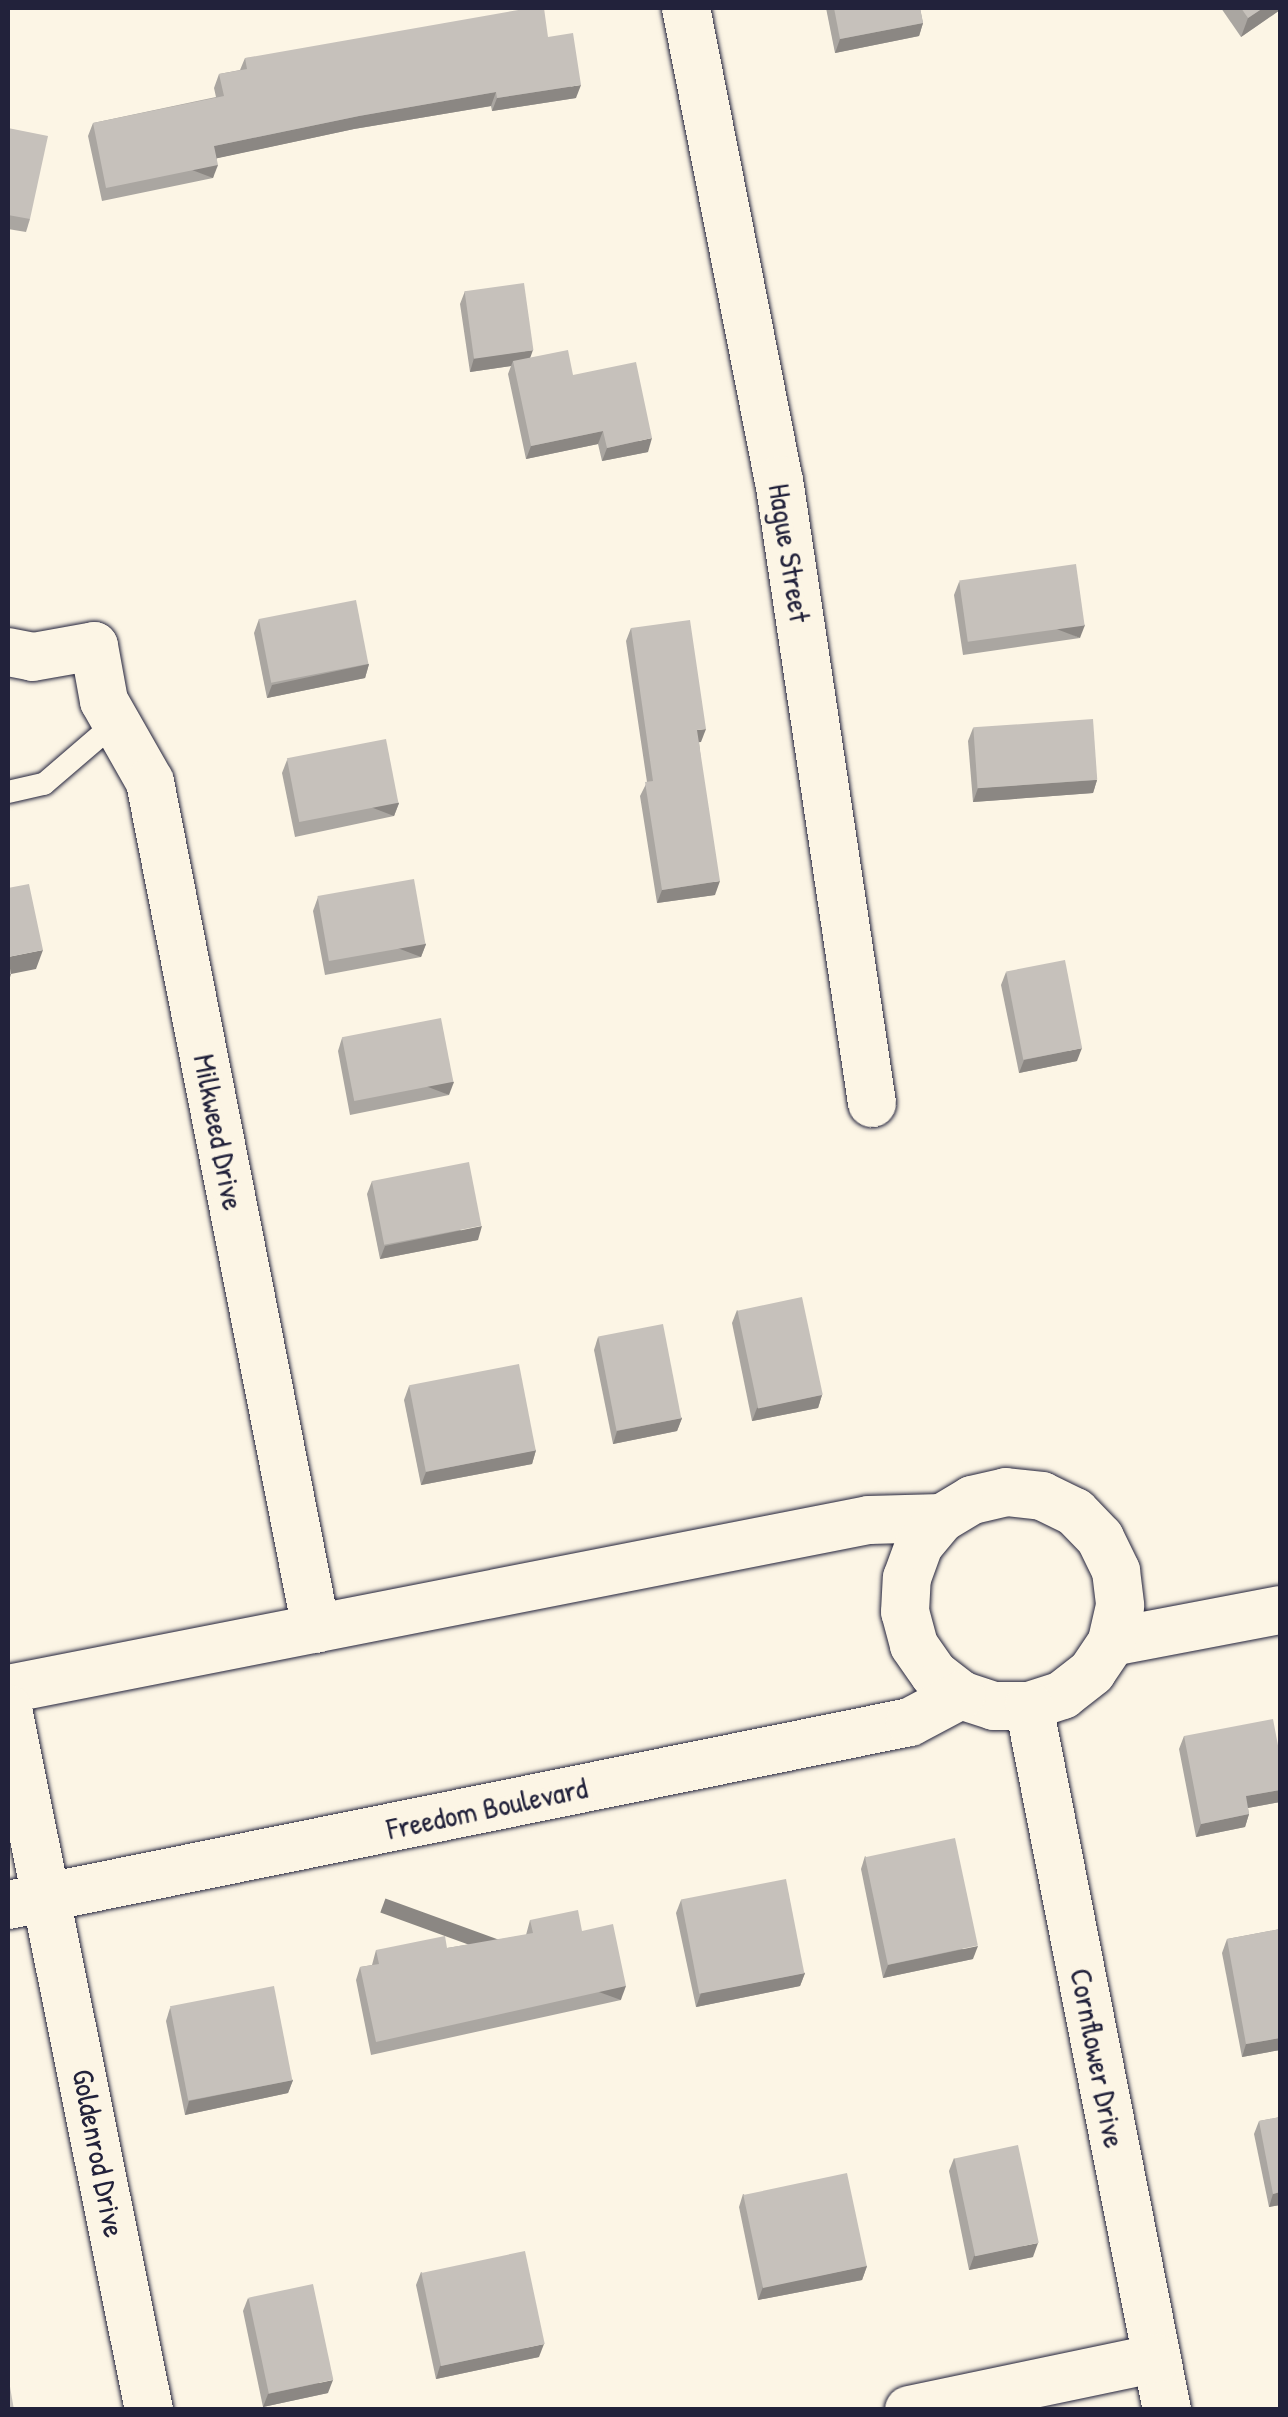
<!DOCTYPE html>
<style>
body{margin:0}
#map{position:relative;width:1288px;height:2417px;overflow:hidden;background:#fcf5e5;font-family:"Patrick Hand",sans-serif}
div>[style]{position:absolute}
.roads{filter:drop-shadow(0 0 2px #22223b) drop-shadow(0 0 2px #22223b)}
.lane>*{height:22px;margin:-11px;padding:0 11px;transform-origin:11px;border-radius:11px;background:#fcf5e5}
.street>*{height:48px;margin:-24px;padding:0 24px;transform-origin:24px;border-radius:24px;background:#fcf5e5}
.wall>*{inset:0;background:#aaa6a1}
.shaded-wall>*{inset:0;background:#8b8783;transform-origin:0 0}
.building>*{inset:0;background:#c6c1bb;transform-origin:0 0}
span{translate:-50% -50%;white-space:nowrap;text-align:center;line-height:1.15;-webkit-text-stroke:8px #fcf5e5;paint-order:stroke}
.street-label{font-size:30px;color:#22223b}
.frame{position:absolute;inset:0;border:10px solid #22223b;pointer-events:none}
</style>
<div id="map">
<div class="roads">
<div class="lane">
<div style="left:8px;top:792px;width:37px;rotate:-13deg"></div>
<div style="left:44px;top:784px;width:95px;rotate:-40.7deg"></div>
</div>
<div class="street">
<div style="left:686px;top:8px;width:481px;rotate:78.9deg"></div>
<div style="left:779px;top:480px;width:630px;rotate:81.51deg"></div>
<div style="left:8px;top:652px;width:25px;rotate:11deg"></div>
<div style="left:33px;top:657px;width:62px;rotate:-10.2deg"></div>
<div style="left:94px;top:646px;width:56px;rotate:79.7deg"></div>
<div style="left:104px;top:701px;width:93px;rotate:60.4deg"></div>
<div style="left:150px;top:782px;width:863px;rotate:78.91deg"></div>
<div style="left:1112px;top:1642px;width:171px;rotate:-10.8deg"></div>
<div style="left:8px;top:1689px;width:877px;rotate:-11.11deg"></div>
<div style="left:869px;top:1520px;width:73px;rotate:-1.6deg"></div>
<div style="left:942px;top:1518px;width:35px;rotate:-31deg"></div>
<div style="left:972px;top:1500px;width:35px;rotate:-13deg"></div>
<div style="left:1006px;top:1492px;width:36px;rotate:6deg"></div>
<div style="left:1042px;top:1496px;width:37px;rotate:26deg"></div>
<div style="left:1075px;top:1512px;width:36px;rotate:46deg"></div>
<div style="left:1100px;top:1538px;width:37px;rotate:64deg"></div>
<div style="left:1116px;top:1571px;width:35px;rotate:83deg"></div>
<div style="left:1120px;top:1606px;width:37px;rotate:103deg"></div>
<div style="left:1112px;top:1642px;width:36px;rotate:124deg"></div>
<div style="left:1092px;top:1672px;width:37px;rotate:142deg"></div>
<div style="left:1063px;top:1695px;width:36px;rotate:162deg"></div>
<div style="left:1029px;top:1706px;width:35px;rotate:180deg"></div>
<div style="left:994px;top:1706px;width:35px;rotate:-162deg"></div>
<div style="left:961px;top:1695px;width:34px;rotate:-142deg"></div>
<div style="left:934px;top:1674px;width:35px;rotate:-125deg"></div>
<div style="left:914px;top:1645px;width:34px;rotate:-105deg"></div>
<div style="left:905px;top:1612px;width:34px;rotate:-87deg"></div>
<div style="left:907px;top:1578px;width:35px;rotate:-70deg"></div>
<div style="left:919px;top:1545px;width:35px;rotate:-50deg"></div>
<div style="left:1029px;top:1706px;width:717px;rotate:78.91deg"></div>
<div style="left:8px;top:1709px;width:715px;rotate:78.63deg"></div>
<div style="left:8px;top:1905px;width:920px;rotate:-11.47deg"></div>
<div style="left:910px;top:1722px;width:58px;rotate:-27.9deg"></div>
<div style="left:909px;top:2410px;width:253px;rotate:-11.8deg"></div>
</div>
</div>
<div class="wall">
<div style="clip-path:polygon(826px 8px,920px 8px,923px 23px,919px 36px,835px 53px)"></div>
<div style="clip-path:polygon(1221px 8px,1280px 8px,1280px 10px,1241px 37px)"></div>
<div style="clip-path:polygon(548px 37px,576px 98px,492px 111px,491px 106px,354px 129px,217px 158px,213px 178px,102px 201px,88px 136px,93px 123px,216px 97px,214px 88px,219px 74px,240px 70px,245px 58px)"></div>
<div style="clip-path:polygon(8px 128px,30px 219px,26px 232px,8px 229px)"></div>
<div style="clip-path:polygon(465px 291px,530px 358px,573px 375px,648px 452px,602px 461px,598px 444px,526px 459px,508px 374px,511px 366px,470px 372px,460px 304px)"></div>
<div style="clip-path:polygon(959px 582px,1080px 638px,963px 655px,954px 595px)"></div>
<div style="clip-path:polygon(259px 619px,369px 664px,365px 678px,267px 698px,254px 633px)"></div>
<div style="clip-path:polygon(631px 628px,701px 742px,699px 742px,715px 895px,657px 903px,640px 796px,647px 782px,626px 641px)"></div>
<div style="clip-path:polygon(973px 728px,1097px 780px,1093px 793px,973px 802px,968px 741px)"></div>
<div style="clip-path:polygon(287px 760px,399px 803px,394px 816px,295px 837px,282px 773px)"></div>
<div style="clip-path:polygon(318px 897px,426px 944px,421px 957px,325px 975px,313px 911px)"></div>
<div style="clip-path:polygon(1006px 972px,1077px 1061px,1019px 1073px,1001px 985px)"></div>
<div style="clip-path:polygon(342px 1038px,449px 1095px,350px 1115px,338px 1051px)"></div>
<div style="clip-path:polygon(372px 1181px,478px 1240px,380px 1259px,367px 1194px)"></div>
<div style="clip-path:polygon(737px 1310px,822px 1395px,818px 1408px,752px 1421px,732px 1323px)"></div>
<div style="clip-path:polygon(598px 1337px,682px 1418px,677px 1431px,613px 1444px,594px 1350px)"></div>
<div style="clip-path:polygon(409px 1386px,536px 1450px,532px 1464px,421px 1485px,404px 1400px)"></div>
<div style="clip-path:polygon(1184px 1736px,1280px 1756px,1280px 1802px,1248px 1808px,1249px 1814px,1245px 1827px,1196px 1837px,1179px 1749px)"></div>
<div style="clip-path:polygon(865px 1856px,973px 1959px,883px 1978px,861px 1869px)"></div>
<div style="clip-path:polygon(681px 1900px,805px 1973px,800px 1986px,696px 2007px,676px 1913px)"></div>
<div style="clip-path:polygon(530px 1920px,582px 1931px,621px 2000px,371px 2055px,356px 1980px,360px 1967px,372px 1965px,376px 1950px,447px 1948px,526px 1935px)"></div>
<div style="clip-path:polygon(1280px 1929px,1280px 2050px,1242px 2057px,1222px 1953px,1227px 1939px)"></div>
<div style="clip-path:polygon(170px 2008px,293px 2080px,288px 2093px,185px 2115px,166px 2021px)"></div>
<div style="clip-path:polygon(1280px 2117px,1280px 2205px,1269px 2207px,1254px 2134px,1259px 2121px)"></div>
<div style="clip-path:polygon(954px 2158px,1033px 2257px,969px 2270px,949px 2171px)"></div>
<div style="clip-path:polygon(743px 2194px,867px 2266px,862px 2280px,758px 2300px,739px 2207px)"></div>
<div style="clip-path:polygon(421px 2272px,539px 2357px,436px 2379px,416px 2285px)"></div>
<div style="clip-path:polygon(248px 2298px,328px 2393px,263px 2407px,243px 2311px)"></div>
</div>
<div class="shaded-wall">
<div style="clip-path:polygon(1263px 8px,1280px 8px,1280px 10px,1241px 37px,1248px 18px)"></div>
<div style="clip-path:polygon(923px 23px,919px 36px,835px 53px,840px 39px)"></div>
<div style="clip-path:polygon(581px 85px,576px 98px,492px 111px,497px 98px)"></div>
<div style="clip-path:polygon(496px 92px,491px 106px,354px 129px,209px 160px,214px 146px,359px 116px)"></div>
<div style="left:218px;top:165px;width:14px;height:114px;rotate:111deg"></div>
<div style="clip-path:polygon(533px 350px,528px 364px,513px 361px,511px 366px,470px 372px,474px 358px)"></div>
<div style="clip-path:polygon(603px 431px,598px 444px,526px 459px,531px 446px)"></div>
<div style="clip-path:polygon(652px 438px,648px 452px,602px 461px,607px 448px)"></div>
<div style="left:1085px;top:625px;width:14px;height:118px;rotate:111deg"></div>
<div style="clip-path:polygon(369px 664px,365px 678px,267px 698px,272px 685px)"></div>
<div style="clip-path:polygon(706px 729px,701px 742px,692px 743px,697px 730px)"></div>
<div style="clip-path:polygon(1097px 780px,1093px 793px,973px 802px,978px 788px)"></div>
<div style="left:399px;top:803px;width:14px;height:101px;rotate:111deg"></div>
<div style="clip-path:polygon(720px 881px,715px 895px,657px 903px,662px 890px)"></div>
<div style="left:426px;top:944px;width:14px;height:98px;rotate:111deg"></div>
<div style="clip-path:polygon(43px 950px,36px 969px,11px 974px,8px 984px,8px 957px)"></div>
<div style="clip-path:polygon(1082px 1048px,1077px 1061px,1019px 1073px,1024px 1060px)"></div>
<div style="left:454px;top:1082px;width:14px;height:101px;rotate:111deg"></div>
<div style="clip-path:polygon(482px 1226px,478px 1240px,380px 1259px,385px 1246px)"></div>
<div style="clip-path:polygon(822px 1395px,818px 1408px,752px 1421px,757px 1408px)"></div>
<div style="clip-path:polygon(682px 1418px,677px 1431px,613px 1444px,617px 1431px)"></div>
<div style="clip-path:polygon(536px 1450px,532px 1464px,421px 1485px,426px 1472px)"></div>
<div style="clip-path:polygon(1280px 1790px,1280px 1802px,1242px 1809px,1246px 1796px)"></div>
<div style="clip-path:polygon(1249px 1814px,1245px 1827px,1196px 1837px,1201px 1824px)"></div>
<div style="clip-path:polygon(978px 1946px,973px 1959px,883px 1978px,888px 1965px)"></div>
<div style="clip-path:polygon(805px 1973px,800px 1986px,696px 2007px,701px 1993px)"></div>
<div style="left:626px;top:1986px;width:15px;height:256px;rotate:110deg"></div>
<div style="clip-path:polygon(1280px 2038px,1280px 2050px,1242px 2057px,1246px 2044px)"></div>
<div style="clip-path:polygon(293px 2080px,288px 2093px,185px 2115px,189px 2101px)"></div>
<div style="clip-path:polygon(1280px 2192px,1280px 2205px,1269px 2207px,1273px 2194px)"></div>
<div style="clip-path:polygon(1038px 2243px,1033px 2257px,969px 2270px,974px 2256px)"></div>
<div style="clip-path:polygon(867px 2266px,862px 2280px,758px 2300px,763px 2287px)"></div>
<div style="clip-path:polygon(544px 2344px,539px 2357px,436px 2379px,440px 2366px)"></div>
<div style="clip-path:polygon(333px 2380px,328px 2393px,263px 2407px,268px 2394px)"></div>
</div>
<div class="building">
<div style="clip-path:polygon(530px 8px,544px 8px,548px 37px,573px 33px,581px 85px,497px 98px,496px 92px,359px 116px,214px 146px,218px 165px,106px 188px,93px 123px,224px 96px,219px 74px,247px 69px,245px 58px)"></div>
<div style="clip-path:polygon(834px 8px,920px 8px,923px 23px,840px 39px)"></div>
<div style="clip-path:polygon(1241px 8px,1263px 8px,1248px 18px)"></div>
<div style="clip-path:polygon(8px 128px,48px 136px,30px 219px,8px 215px)"></div>
<div style="left:524px;top:283px;width:68px;height:60px;rotate:82deg"></div>
<div style="clip-path:polygon(568px 350px,573px 375px,636px 362px,652px 438px,607px 448px,603px 431px,531px 446px,513px 361px)"></div>
<div style="left:1076px;top:564px;width:62px;height:118px;rotate:82deg"></div>
<div style="left:356px;top:600px;width:65px;height:99px;rotate:79deg"></div>
<div style="clip-path:polygon(690px 620px,706px 729px,697px 730px,720px 881px,662px 890px,645px 782px,653px 781px,631px 628px)"></div>
<div style="left:1093px;top:719px;width:61px;height:120px;rotate:86deg"></div>
<div style="left:386px;top:739px;width:65px;height:101px;rotate:79deg"></div>
<div style="left:414px;top:879px;width:66px;height:98px;rotate:80deg"></div>
<div style="clip-path:polygon(29px 884px,43px 950px,8px 957px,11px 974px,8px 974px,8px 888px)"></div>
<div style="left:1065px;top:960px;width:90px;height:60px;rotate:79deg"></div>
<div style="left:441px;top:1018px;width:65px;height:101px;rotate:79deg"></div>
<div style="left:469px;top:1162px;width:65px;height:99px;rotate:79deg"></div>
<div style="left:802px;top:1297px;width:100px;height:66px;rotate:78deg"></div>
<div style="left:663px;top:1324px;width:96px;height:66px;rotate:79deg"></div>
<div style="left:519px;top:1364px;width:88px;height:112px;rotate:79deg"></div>
<div style="clip-path:polygon(1273px 1719px,1280px 1756px,1280px 1790px,1246px 1796px,1249px 1814px,1201px 1824px,1184px 1736px)"></div>
<div style="left:955px;top:1838px;width:110px;height:92px;rotate:78deg"></div>
<div style="left:786px;top:1879px;width:96px;height:107px;rotate:79deg"></div>
<div style="clip-path:polygon(578px 1910px,582px 1931px,613px 1924px,626px 1986px,376px 2042px,360px 1967px,379px 1964px,376px 1950px,445px 1936px,447px 1948px,533px 1933px,530px 1920px)"></div>
<div style="clip-path:polygon(1280px 1929px,1280px 2038px,1246px 2044px,1227px 1939px)"></div>
<div style="left:274px;top:1986px;width:96px;height:106px;rotate:79deg"></div>
<div style="clip-path:polygon(1280px 2117px,1280px 2192px,1273px 2194px,1259px 2121px)"></div>
<div style="left:1018px;top:2145px;width:100px;height:65px;rotate:78deg"></div>
<div style="left:847px;top:2173px;width:95px;height:106px;rotate:78deg"></div>
<div style="left:525px;top:2251px;width:95px;height:106px;rotate:78deg"></div>
<div style="left:313px;top:2284px;width:98px;height:66px;rotate:78deg"></div>
<div style="clip-path:polygon(8px 2375px,14px 2410px,8px 2410px)"></div>
</div>
<div class="street-label">
<span style="left:790px;top:553px;rotate:81deg">Hague Street</span>
<span style="left:219px;top:1132px;rotate:79deg">Milkweed Drive</span>
<span style="left:487px;top:1808px;rotate:-12deg">Freedom Boulevard</span>
<span style="left:1098px;top:2058px;rotate:79deg">Cornflower Drive</span>
<span style="left:99px;top:2153px;rotate:79deg">Goldenrod Drive</span>
</div>
<div class="frame"></div>
</div>
